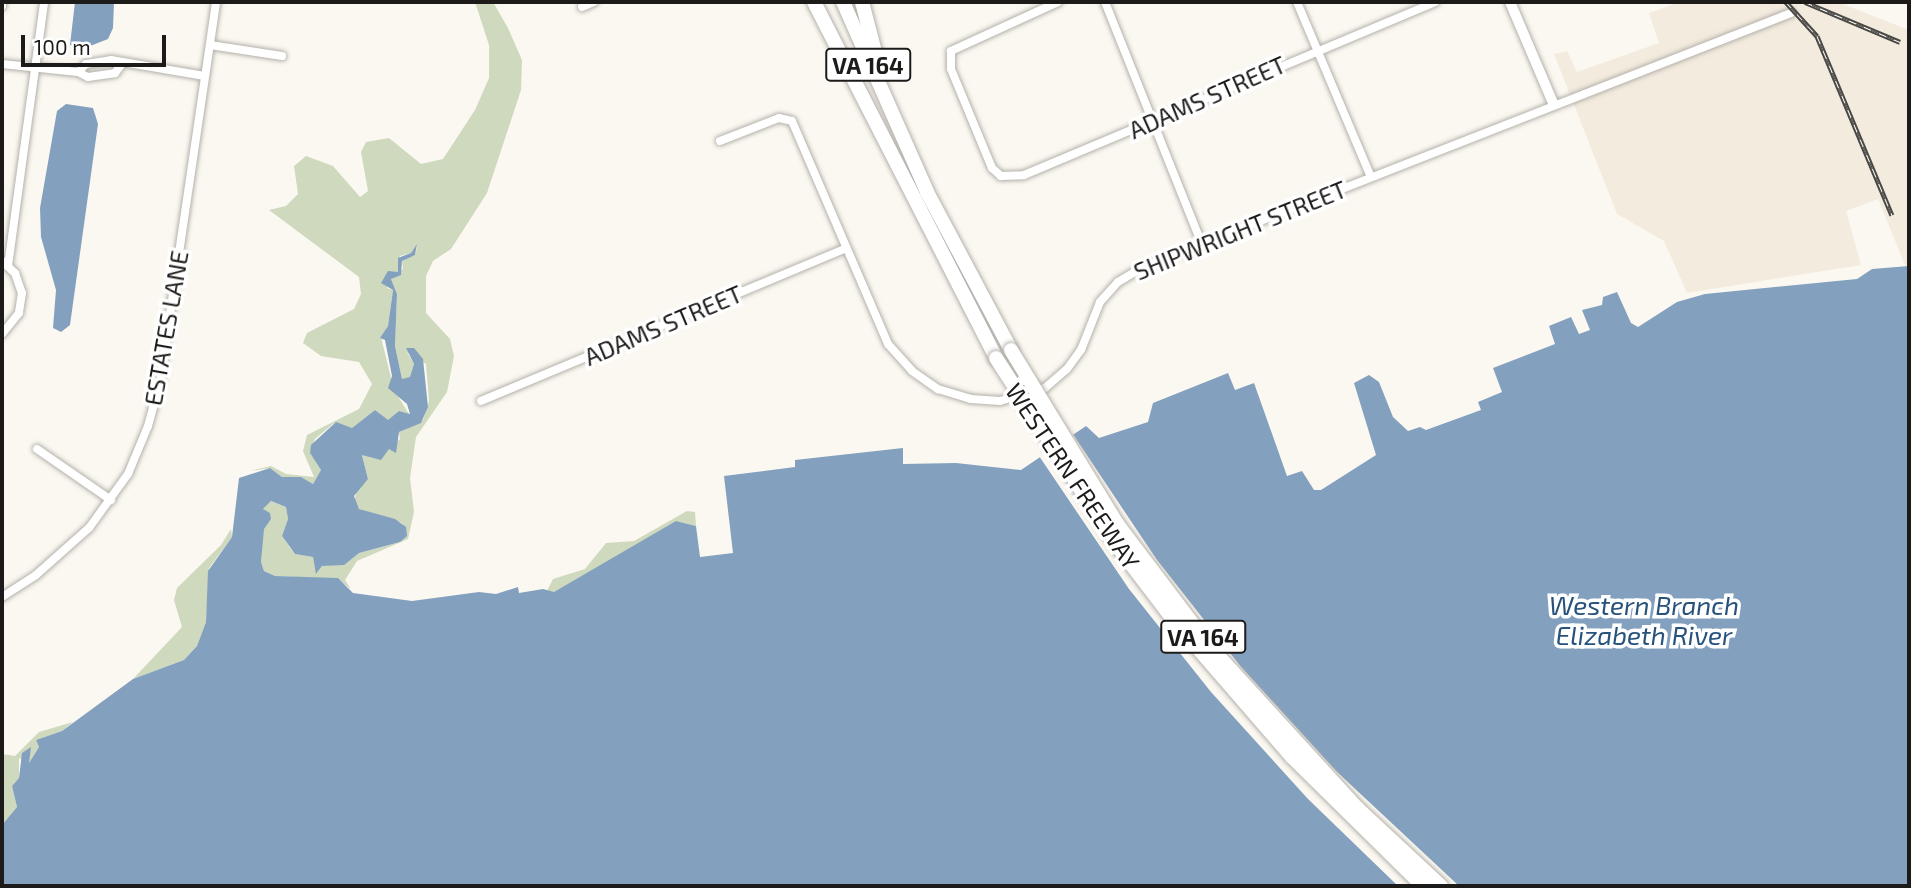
<!DOCTYPE html>
<style>
body{margin:0}
#map{position:relative;width:1911px;height:888px;overflow:hidden;background:#fbf8f1;font-family:"Exo 2",sans-serif}
div>[style]{position:absolute}
.built>*{inset:0;background:#f3ebde}
.green>*{inset:0;background:#ced9be}
.water>*{inset:0;background:#83a0be}
.pier>*{inset:0;background:#fbf8f1}
.roads{filter:drop-shadow(0 0 2px #b4b1ab) drop-shadow(0 0 2px #b4b1ab)}
.minor>*{height:8px;margin:-4px;padding:0 4px;transform-origin:4px;border-radius:4px;background:#fff}
.tertiary>*{height:10px;margin:-5px;padding:0 5px;transform-origin:5px;border-radius:5px;background:#fff}
.motorway>*{height:14px;margin:-7px;padding:0 7px;transform-origin:7px;border-radius:7px;background:#fff}
.rail>*{height:5px;margin-top:-2.5px;transform-origin:0;background:repeating-linear-gradient(90deg,#fff 0 8px,#494845 0 16px);box-sizing:border-box;border-block:2px solid #494845}
.bridges{filter:drop-shadow(0 0 2px #b4b1ab) drop-shadow(0 0 2px #b4b1ab)}
.motorway-bridge>*{height:14px;margin:-7px;padding:0 7px;transform-origin:7px;border-radius:7px;background:#fff}
span{translate:-50% -50%;white-space:nowrap;text-align:center;line-height:1.15;-webkit-text-stroke:7px #fff;paint-order:stroke}
.shield-label span{padding:2px 5px;background:#fff;border:2px solid;border-radius:5px;-webkit-text-stroke-width:0}
.shield-label{font-size:23px;color:#1c1b19;font-weight:700}
.street-label{font-size:24px;color:#1c1b19}
.water-label{font-size:26px;color:#27527c;font-style:italic}
.frame{position:absolute;inset:0;border:4px solid #1c1b19;pointer-events:none}
.scale{position:absolute;left:21px;top:35px;width:145px;height:32px;box-sizing:border-box;border:4px solid #1c1b19;border-top:0;padding-left:9px;font-size:21px;line-height:24px;white-space:nowrap;color:#1c1b19;-webkit-text-stroke:5px #fff;paint-order:stroke}
</style>
<div id="map">
<div class="built">
<div style="clip-path:polygon(1680px 2px,1838px 2px,1909px 30px,1909px 275px,1878px 199px,1846px 211px,1861px 265px,1687px 293px,1664px 241px,1617px 214px,1554px 54px,1567px 51px,1577px 72px,1659px 43px,1649px 13px)"></div>
</div>
<div class="green">
<div style="clip-path:polygon(475px 2px,493px 2px,508px 28px,522px 60px,521px 90px,487px 193px,451px 249px,433px 261px,426px 276px,426px 313px,450px 339px,454px 356px,447px 392px,416px 437px,410px 478px,414px 512px,408px 539px,357px 561px,345px 580px,351px 589px,338px 579px,275px 576px,264px 571px,261px 562px,263px 509px,271px 501px,286px 507px,288px 519px,282px 536px,290px 548px,295px 554px,313px 557px,317px 573px,322px 566px,344px 564px,359px 553px,400px 542px,402px 523px,359px 509px,354px 501px,358px 487px,368px 479px,362px 454px,382px 455px,400px 439px,399px 432px,423px 420px,429px 401px,426px 364px,407px 352px,414px 364px,410px 378px,402px 379px,395px 346px,397px 294px,391px 279px,403px 269px,402px 261px,416px 253px,417px 245px,411px 253px,400px 256px,398px 272px,393px 273px,387px 288px,393px 290px,388px 326px,381px 337px,394px 390px,409px 414px,399px 411px,388px 421px,375px 410px,352px 428px,334px 423px,315px 439px,310px 453px,321px 470px,313px 484px,301px 477px,282px 477px,270px 468px,250px 471px,271px 466px,286px 474px,314px 477px,303px 451px,307px 435px,359px 409px,372px 384px,359px 362px,321px 356px,303px 343px,307px 333px,354px 309px,361px 294px,359px 277px,269px 210px,286px 206px,298px 194px,294px 166px,306px 156px,333px 166px,360px 197px,368px 191px,361px 152px,366px 142px,389px 138px,421px 164px,443px 159px,475px 110px,489px 78px,489px 45px)"></div>
<div style="clip-path:polygon(687px 511px,695px 512px,696px 526px,676px 521px,625px 554px,554px 592px,547px 591px,553px 579px,585px 569px,606px 543px,634px 541px)"></div>
<div style="clip-path:polygon(231px 529px,232px 537px,209px 568px,206px 622px,197px 646px,184px 660px,133px 679px,182px 627px,174px 600px,177px 588px,221px 545px)"></div>
<div style="clip-path:polygon(73px 722px,62px 731px,36px 740px,39px 747px,29px 763px,19px 758px,19px 778px,12px 786px,17px 807px,2px 825px,2px 754px,15px 756px,39px 732px)"></div>
</div>
<div class="water">
<div style="clip-path:polygon(75px 2px,114px 2px,113px 28px,108px 39px,85px 48px,70px 45px)"></div>
<div style="clip-path:polygon(66px 104px,93px 108px,98px 124px,70px 325px,61px 332px,53px 328px,56px 290px,41px 237px,40px 208px,57px 111px)"></div>
<div style="clip-path:polygon(417px 244px,415px 255px,402px 261px,401px 275px,391px 279px,397px 294px,395px 346px,402px 379px,410px 377px,414px 364px,406px 348px,414px 348px,423px 359px,428px 407px,421px 423px,399px 432px,396px 453px,389px 449px,381px 460px,362px 455px,368px 479px,354px 496px,359px 509px,395px 519px,406px 527px,407px 536px,400px 542px,359px 553px,344px 565px,322px 566px,316px 574px,313px 557px,295px 554px,282px 536px,288px 519px,286px 507px,271px 501px,263px 509px,270px 513px,271px 519px,264px 529px,261px 562px,264px 571px,275px 576px,338px 578px,353px 593px,412px 601px,479px 592px,496px 594px,518px 587px,519px 593px,543px 589px,554px 592px,676px 521px,696px 526px,700px 557px,733px 553px,724px 476px,795px 467px,795px 460px,903px 448px,903px 464px,956px 463px,1021px 470px,1086px 426px,1099px 438px,1148px 422px,1153px 403px,1228px 373px,1235px 390px,1254px 383px,1287px 476px,1302px 471px,1314px 490px,1321px 490px,1376px 455px,1354px 383px,1369px 375px,1379px 382px,1393px 417px,1408px 431px,1420px 427px,1426px 430px,1481px 410px,1478px 402px,1502px 392px,1493px 368px,1555px 344px,1549px 326px,1571px 317px,1579px 334px,1590px 330px,1582px 310px,1602px 305px,1603px 297px,1617px 292px,1631px 323px,1638px 327px,1677px 302px,1705px 294px,1857px 279px,1872px 269px,1909px 266px,1909px 886px,2px 886px,2px 825px,17px 807px,12px 786px,19px 778px,22px 753px,31px 747px,29px 763px,39px 747px,36px 740px,62px 731px,133px 679px,184px 660px,197px 646px,206px 622px,208px 571px,232px 537px,239px 478px,270px 468px,282px 477px,301px 477px,313px 484px,321px 470px,310px 453px,311px 445px,336px 422px,352px 428px,375px 410px,388px 420px,399px 411px,410px 414px,407px 404px,388px 388px,392px 376px,385px 340px,380px 338px,388px 326px,393px 290px,381px 283px,388px 271px,398px 272px,398px 258px,411px 253px)"></div>
</div>
<div class="pier">
<div style="clip-path:polygon(1070px 430px,1157px 560px,1241px 667px,1336px 771px,1459px 886px,1398px 886px,1308px 799px,1211px 692px,1129px 589px,1037px 453px)"></div>
</div>
<div class="roads">
<div class="minor">
<div style="left:1058px;top:2px;width:118px;rotate:155.4deg"></div>
<div style="left:951px;top:51px;width:18px;rotate:90deg"></div>
<div style="left:951px;top:69px;width:107px;rotate:67.5deg"></div>
<div style="left:992px;top:168px;width:12px;rotate:42deg"></div>
<div style="left:1001px;top:176px;width:23px;rotate:-2deg"></div>
<div style="left:1024px;top:175px;width:446px;rotate:-22.8deg"></div>
<div style="left:1105px;top:2px;width:261px;rotate:68.2deg"></div>
<div style="left:1297px;top:2px;width:190px;rotate:67.1deg"></div>
<div style="left:2px;top:6px;width:4px;rotate:-90deg"></div>
<div style="left:582px;top:7px;width:13px;rotate:-23deg"></div>
<div style="left:210px;top:45px;width:73px;rotate:8.7deg"></div>
<div style="left:2px;top:64px;width:76px;rotate:6deg"></div>
<div style="left:78px;top:72px;width:11px;rotate:27deg"></div>
<div style="left:88px;top:77px;width:27px;rotate:-8deg"></div>
<div style="left:115px;top:73px;width:10px;rotate:-53deg"></div>
<div style="left:78px;top:72px;width:11px;rotate:-45deg"></div>
<div style="left:86px;top:64px;width:25px;rotate:-9deg"></div>
<div style="left:111px;top:60px;width:95px;rotate:9.7deg"></div>
<div style="left:720px;top:141px;width:63px;rotate:-21.3deg"></div>
<div style="left:779px;top:118px;width:13px;rotate:13deg"></div>
<div style="left:792px;top:121px;width:243px;rotate:66.7deg"></div>
<div style="left:888px;top:344px;width:36px;rotate:48deg"></div>
<div style="left:912px;top:371px;width:32px;rotate:35deg"></div>
<div style="left:938px;top:389px;width:34px;rotate:17deg"></div>
<div style="left:971px;top:399px;width:29px;rotate:4deg"></div>
<div style="left:1000px;top:401px;width:47px;rotate:-16.1deg"></div>
<div style="left:1045px;top:388px;width:29px;rotate:-41deg"></div>
<div style="left:1067px;top:369px;width:24px;rotate:-54deg"></div>
<div style="left:1081px;top:350px;width:52px;rotate:-68.4deg"></div>
<div style="left:1100px;top:302px;width:27px;rotate:-48deg"></div>
<div style="left:1118px;top:282px;width:29px;rotate:-31deg"></div>
<div style="left:1143px;top:267px;width:696px;rotate:-21.4deg"></div>
<div style="left:2px;top:261px;width:18px;rotate:43deg"></div>
<div style="left:15px;top:273px;width:21px;rotate:71deg"></div>
<div style="left:22px;top:293px;width:20px;rotate:99deg"></div>
<div style="left:19px;top:313px;width:27px;rotate:129deg"></div>
<div style="left:8px;top:266px;width:266px;rotate:-82.2deg"></div>
<div style="left:481px;top:401px;width:394px;rotate:-22.7deg"></div>
<div style="left:37px;top:449px;width:90px;rotate:34.6deg"></div>
<div style="left:2px;top:597px;width:40px;rotate:-32.9deg"></div>
<div style="left:36px;top:575px;width:71px;rotate:-41.6deg"></div>
<div style="left:89px;top:528px;width:67px;rotate:-54.2deg"></div>
<div style="left:128px;top:474px;width:52px;rotate:-67.4deg"></div>
<div style="left:148px;top:426px;width:46px;rotate:-74.7deg"></div>
<div style="left:160px;top:382px;width:384px;rotate:-81.6deg"></div>
</div>
<div class="tertiary">
<div style="left:1510px;top:2px;width:110px;rotate:66.9deg"></div>
</div>
<div class="motorway">
<div style="left:814px;top:2px;width:400px;rotate:62.9deg"></div>
<div style="left:843px;top:2px;width:208px;rotate:66.1deg"></div>
<div style="left:927px;top:192px;width:179px;rotate:62deg"></div>
<div style="left:862px;top:2px;width:75px;rotate:75.4deg"></div>
</div>
</div>
<div class="rail">
<div style="left:1786px;top:2px;width:46px;rotate:47.6deg"></div>
<div style="left:1817px;top:36px;width:194px;rotate:67.3deg"></div>
<div style="left:1805px;top:2px;width:103px;rotate:22.8deg"></div>
</div>
<div class="bridges">
<div class="motorway-bridge">
<div style="left:1011px;top:350px;width:205px;rotate:58.6deg"></div>
<div style="left:1118px;top:525px;width:154px;rotate:52.9deg"></div>
<div style="left:1211px;top:648px;width:217px;rotate:47.6deg"></div>
<div style="left:1357px;top:808px;width:115px;rotate:42.9deg"></div>
<div style="left:996px;top:358px;width:220px;rotate:57.2deg"></div>
<div style="left:1115px;top:543px;width:101px;rotate:52.7deg"></div>
<div style="left:1176px;top:623px;width:177px;rotate:49.1deg"></div>
<div style="left:1292px;top:757px;width:184px;rotate:44.6deg"></div>
</div>
</div>
<div class="shield-label">
<span style="left:868px;top:65px">VA 164</span>
<span style="left:1203px;top:637px">VA 164</span>
</div>
<div class="street-label">
<span style="left:1207px;top:97px;rotate:-24deg">ADAMS STREET</span>
<span style="left:1240px;top:230px;rotate:-22deg">SHIPWRIGHT STREET</span>
<span style="left:663px;top:325px;rotate:-23deg">ADAMS STREET</span>
<span style="left:166px;top:328px;rotate:-80deg">ESTATES LANE</span>
<span style="left:1073px;top:476px;rotate:56deg">WESTERN FREEWAY</span>
</div>
<div class="water-label">
<span style="left:1644px;top:620px">Western Branch<br>Elizabeth River</span>
</div>
<div class="frame"></div>
<div class="scale">100 m</div>
</div>
